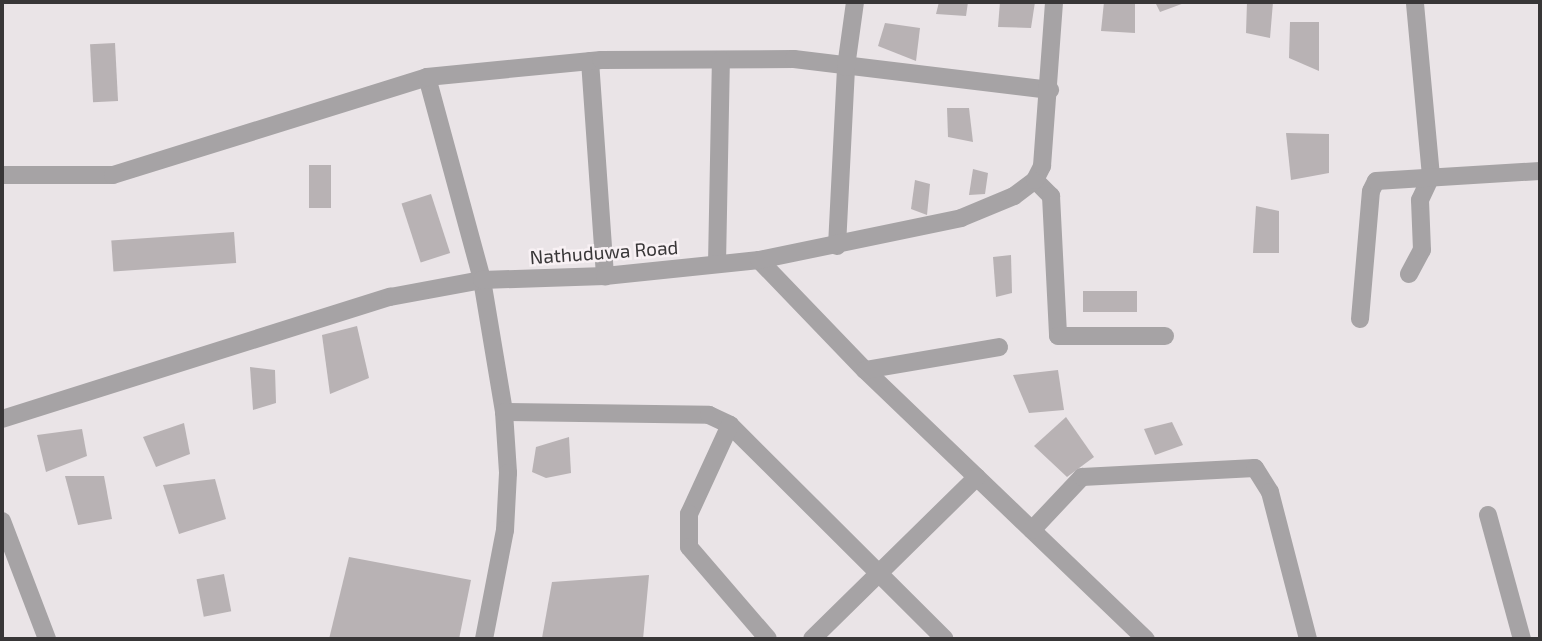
<!DOCTYPE html>
<style>
body{margin:0}
#map{position:relative;width:1542px;height:641px;overflow:hidden;background:#eae4e7;font-family:"Exo 2",sans-serif}
div>[style]{position:absolute}
.building>*{inset:0;background:#b8b2b4;transform-origin:0 0}
.minor>*{height:18px;margin:-9px;padding:0 9px;transform-origin:9px;border-radius:9px;background:#a6a3a5}
span{translate:-50% -50%;white-space:nowrap;text-align:center;line-height:1.15;-webkit-text-stroke:5px #f8f1f4;paint-order:stroke}
.street-label{font-size:19px;color:#383637}
.frame{position:absolute;inset:0;border:4px solid #383637;pointer-events:none}
</style>
<div id="map">
<div class="building">
<div style="clip-path:polygon(939px 2px,968px 2px,966px 16px,936px 14px)"></div>
<div style="clip-path:polygon(1000px 2px,1035px 2px,1031px 28px,998px 27px)"></div>
<div style="clip-path:polygon(1104px 2px,1135px 2px,1135px 33px,1101px 31px)"></div>
<div style="clip-path:polygon(1155px 2px,1187px 2px,1160px 12px)"></div>
<div style="clip-path:polygon(1247px 2px,1273px 2px,1270px 38px,1246px 33px)"></div>
<div style="clip-path:polygon(1290px 22px,1319px 22px,1319px 71px,1289px 58px)"></div>
<div style="clip-path:polygon(885px 23px,920px 28px,916px 61px,878px 46px)"></div>
<div style="left:115px;top:43px;width:58px;height:25px;rotate:87deg"></div>
<div style="clip-path:polygon(947px 108px,969px 108px,973px 142px,948px 137px)"></div>
<div style="clip-path:polygon(1286px 133px,1329px 134px,1329px 173px,1291px 180px)"></div>
<div style="left:309px;top:165px;width:22px;height:43px"></div>
<div style="clip-path:polygon(973px 169px,988px 173px,985px 194px,969px 195px)"></div>
<div style="clip-path:polygon(915px 180px,930px 184px,927px 215px,911px 209px)"></div>
<div style="left:431px;top:194px;width:62px;height:31px;rotate:72deg"></div>
<div style="clip-path:polygon(1256px 206px,1279px 211px,1279px 253px,1253px 253px)"></div>
<div style="left:234px;top:232px;width:31px;height:123px;rotate:86deg"></div>
<div style="clip-path:polygon(1011px 255px,1012px 293px,996px 297px,993px 257px)"></div>
<div style="left:1137px;top:291px;width:21px;height:54px;rotate:90deg"></div>
<div style="clip-path:polygon(357px 326px,369px 378px,330px 394px,322px 335px)"></div>
<div style="clip-path:polygon(250px 367px,275px 370px,276px 403px,253px 410px)"></div>
<div style="clip-path:polygon(1058px 370px,1064px 410px,1029px 413px,1013px 375px)"></div>
<div style="clip-path:polygon(1066px 417px,1094px 457px,1067px 477px,1034px 446px)"></div>
<div style="clip-path:polygon(1172px 422px,1183px 445px,1155px 455px,1144px 429px)"></div>
<div style="clip-path:polygon(184px 423px,190px 454px,156px 467px,143px 437px)"></div>
<div style="clip-path:polygon(82px 429px,87px 456px,46px 472px,37px 435px)"></div>
<div style="clip-path:polygon(569px 437px,571px 473px,546px 478px,532px 472px,536px 447px)"></div>
<div style="clip-path:polygon(65px 476px,104px 476px,112px 519px,78px 525px)"></div>
<div style="clip-path:polygon(215px 479px,226px 519px,179px 534px,163px 485px)"></div>
<div style="clip-path:polygon(349px 557px,471px 580px,459px 639px,329px 639px)"></div>
<div style="left:224px;top:574px;width:38px;height:28px;rotate:79deg"></div>
<div style="clip-path:polygon(649px 575px,643px 639px,542px 638px,552px 582px)"></div>
</div>
<div class="minor">
<div style="left:590px;top:61px;width:216px;rotate:86deg"></div>
<div style="left:427px;top:77px;width:210px;rotate:74.8deg"></div>
<div style="left:482px;top:280px;width:134px;rotate:80.5deg"></div>
<div style="left:504px;top:412px;width:61px;rotate:86.2deg"></div>
<div style="left:508px;top:473px;width:57px;rotate:93deg"></div>
<div style="left:505px;top:530px;width:111px;rotate:100.9deg"></div>
<div style="left:2px;top:175px;width:111px"></div>
<div style="left:113px;top:175px;width:329px;rotate:-17.3deg"></div>
<div style="left:427px;top:77px;width:175px;rotate:-5.6deg"></div>
<div style="left:601px;top:60px;width:193px;rotate:-0.3deg"></div>
<div style="left:794px;top:59px;width:258px;rotate:6.9deg"></div>
<div style="left:1035px;top:180px;width:23px;rotate:45deg"></div>
<div style="left:1051px;top:196px;width:140px;rotate:87.1deg"></div>
<div style="left:1058px;top:336px;width:107px"></div>
<div style="left:837px;top:246px;width:179px;rotate:-87.1deg"></div>
<div style="left:846px;top:67px;width:66px;rotate:-82.1deg"></div>
<div style="left:759px;top:260px;width:153px;rotate:46.1deg"></div>
<div style="left:865px;top:370px;width:389px;rotate:43.8deg"></div>
<div style="left:717px;top:264px;width:204px;rotate:-88.9deg"></div>
<div style="left:1409px;top:274px;width:27px;rotate:-62deg"></div>
<div style="left:1422px;top:250px;width:50px;rotate:-92.3deg"></div>
<div style="left:1420px;top:200px;width:26px;rotate:-65deg"></div>
<div style="left:1431px;top:176px;width:175px;rotate:-95.3deg"></div>
<div style="left:1360px;top:319px;width:128px;rotate:-85.1deg"></div>
<div style="left:1371px;top:191px;width:11px;rotate:-63deg"></div>
<div style="left:1376px;top:181px;width:164px;rotate:-3.5deg"></div>
<div style="left:865px;top:370px;width:136px;rotate:-9.7deg"></div>
<div style="left:504px;top:412px;width:205px;rotate:0.8deg"></div>
<div style="left:709px;top:415px;width:23px;rotate:25deg"></div>
<div style="left:730px;top:425px;width:303px;rotate:44.9deg"></div>
<div style="left:2px;top:419px;width:407px;rotate:-17.5deg"></div>
<div style="left:390px;top:297px;width:94px;rotate:-10.5deg"></div>
<div style="left:482px;top:280px;width:123px;rotate:-1.9deg"></div>
<div style="left:605px;top:276px;width:155px;rotate:-5.9deg"></div>
<div style="left:759px;top:260px;width:206px;rotate:-11.7deg"></div>
<div style="left:961px;top:218px;width:57px;rotate:-22.5deg"></div>
<div style="left:1014px;top:196px;width:26px;rotate:-37deg"></div>
<div style="left:1035px;top:180px;width:16px;rotate:-63deg"></div>
<div style="left:1042px;top:166px;width:164px;rotate:-85.8deg"></div>
<div style="left:730px;top:425px;width:98px;rotate:114.7deg"></div>
<div style="left:689px;top:514px;width:33px;rotate:90deg"></div>
<div style="left:689px;top:547px;width:121px;rotate:49.3deg"></div>
<div style="left:1488px;top:515px;width:129px;rotate:74.7deg"></div>
<div style="left:2px;top:521px;width:126px;rotate:69.1deg"></div>
<div style="left:1032px;top:530px;width:73px;rotate:-46.7deg"></div>
<div style="left:1082px;top:477px;width:173px;rotate:-3deg"></div>
<div style="left:1255px;top:468px;width:28px;rotate:58deg"></div>
<div style="left:1270px;top:492px;width:152px;rotate:75.5deg"></div>
<div style="left:812px;top:639px;width:231px;rotate:-44.5deg"></div>
</div>
<div class="street-label">
<span style="left:604px;top:252px;rotate:-4deg">Nathuduwa Road</span>
</div>
<div class="frame"></div>
</div>
